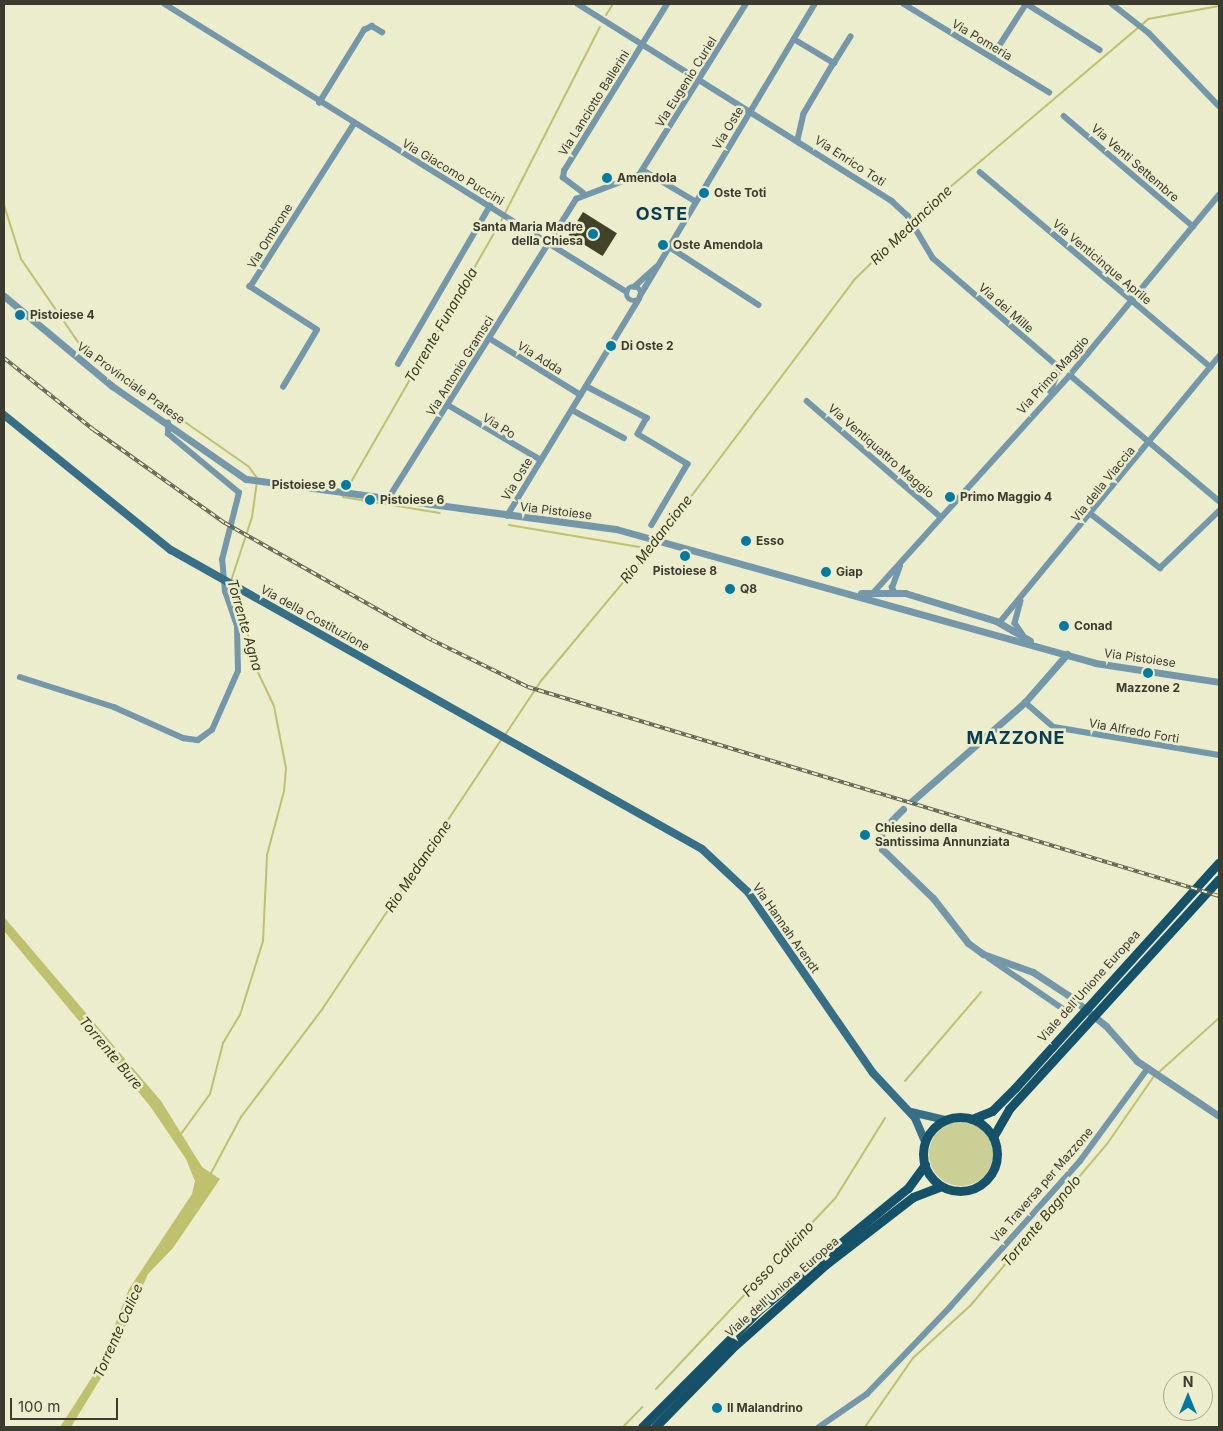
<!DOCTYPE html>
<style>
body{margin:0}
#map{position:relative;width:1223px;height:1431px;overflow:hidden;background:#ebedcd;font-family:Inter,sans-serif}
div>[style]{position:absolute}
.green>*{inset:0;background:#cbce95}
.round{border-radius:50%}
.water>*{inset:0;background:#bfc16e}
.stream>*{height:2px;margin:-1px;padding:0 1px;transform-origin:1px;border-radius:1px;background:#bfc16e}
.building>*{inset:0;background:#414227;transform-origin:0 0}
.minor>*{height:5.5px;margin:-2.75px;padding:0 2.75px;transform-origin:2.75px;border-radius:2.75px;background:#7497aa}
.minor>.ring{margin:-2.75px;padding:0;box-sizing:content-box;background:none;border:5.5px solid #7497aa;border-radius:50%}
.tertiary>*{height:7px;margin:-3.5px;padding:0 3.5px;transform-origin:3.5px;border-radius:3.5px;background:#7497aa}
.secondary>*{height:8px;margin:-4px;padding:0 4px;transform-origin:4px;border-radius:4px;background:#376f89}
.primary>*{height:9px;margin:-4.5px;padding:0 4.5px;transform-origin:4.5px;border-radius:4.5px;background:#16516a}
.primary>.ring{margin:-4.5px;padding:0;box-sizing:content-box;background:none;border:9px solid #16516a;border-radius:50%}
.rail>*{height:4px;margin-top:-2px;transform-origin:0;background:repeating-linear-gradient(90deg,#ebedcd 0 5.5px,#616351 0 11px);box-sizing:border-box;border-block:1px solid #616351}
.dots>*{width:14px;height:14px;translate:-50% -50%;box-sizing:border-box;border:2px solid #ebedcd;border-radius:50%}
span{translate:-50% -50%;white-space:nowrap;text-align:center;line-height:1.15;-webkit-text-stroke:5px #ebedcd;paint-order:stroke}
.street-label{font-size:12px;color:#3b3c2f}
.poi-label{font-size:12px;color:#3b3c2f;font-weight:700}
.left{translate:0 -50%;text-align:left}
.right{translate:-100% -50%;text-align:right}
.water-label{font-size:14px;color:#383915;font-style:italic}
.district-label{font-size:18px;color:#0a3b4e;font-weight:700;letter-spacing:1px}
.frame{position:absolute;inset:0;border:5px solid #3b3c2f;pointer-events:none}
.north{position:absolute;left:1163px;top:1371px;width:50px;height:50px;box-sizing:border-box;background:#ebedcd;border:1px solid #a5a68e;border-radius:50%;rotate:0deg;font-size:14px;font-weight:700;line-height:20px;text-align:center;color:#3b3c2f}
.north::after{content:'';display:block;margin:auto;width:18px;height:22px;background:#0279a1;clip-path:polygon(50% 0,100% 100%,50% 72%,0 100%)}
.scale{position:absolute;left:10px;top:1398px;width:108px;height:22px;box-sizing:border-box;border:2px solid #3b3c2f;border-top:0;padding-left:6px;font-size:15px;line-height:18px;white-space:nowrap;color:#3b3c2f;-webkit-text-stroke:4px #ebedcd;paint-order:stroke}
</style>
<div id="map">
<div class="green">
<div class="round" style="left:929px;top:1122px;width:64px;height:64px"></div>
</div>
<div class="water">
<div style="clip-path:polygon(4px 917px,161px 1101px,202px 1167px,220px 1179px,173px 1248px,148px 1274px,107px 1368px,71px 1427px,60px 1427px,98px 1368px,129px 1289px,192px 1194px,195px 1181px,186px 1159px,150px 1106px,4px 931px)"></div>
</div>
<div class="stream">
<div style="left:606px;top:15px;width:13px;rotate:-58deg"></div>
<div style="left:4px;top:205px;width:57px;rotate:72.5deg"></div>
<div style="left:21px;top:259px;width:113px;rotate:55.5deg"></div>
<div style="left:85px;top:352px;width:200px;rotate:35deg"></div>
<div style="left:249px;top:467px;width:14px;rotate:54deg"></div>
<div style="left:347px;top:489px;width:307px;rotate:-60.1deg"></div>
<div style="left:500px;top:223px;width:220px;rotate:-63deg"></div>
<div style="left:343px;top:497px;width:98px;rotate:9.4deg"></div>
<div style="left:509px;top:525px;width:144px;rotate:9.6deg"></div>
<div style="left:659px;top:539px;width:327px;rotate:-53deg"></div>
<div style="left:856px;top:278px;width:120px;rotate:-44.3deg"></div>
<div style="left:942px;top:194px;width:270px;rotate:-40.3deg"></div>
<div style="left:1148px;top:19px;width:72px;rotate:-10.4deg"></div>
<div style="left:231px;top:581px;width:67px;rotate:-71.8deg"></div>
<div style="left:252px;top:517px;width:34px;rotate:-82deg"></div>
<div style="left:505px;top:735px;width:65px;rotate:-56.3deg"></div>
<div style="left:541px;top:681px;width:180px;rotate:-50.2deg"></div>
<div style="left:1158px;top:1073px;width:82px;rotate:-42deg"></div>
<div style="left:905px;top:1081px;width:117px;rotate:-49.5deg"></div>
<div style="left:181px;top:1134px;width:49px;rotate:-54.1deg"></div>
<div style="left:210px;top:1094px;width:53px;rotate:-75.7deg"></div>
<div style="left:223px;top:1043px;width:33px;rotate:-59deg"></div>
<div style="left:240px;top:1015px;width:77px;rotate:-72.7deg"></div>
<div style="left:263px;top:941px;width:86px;rotate:-87.3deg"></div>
<div style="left:267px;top:855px;width:66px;rotate:-75.1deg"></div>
<div style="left:284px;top:791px;width:23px;rotate:-85deg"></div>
<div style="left:286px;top:768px;width:63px;rotate:-101deg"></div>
<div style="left:274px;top:706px;width:49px;rotate:-115.5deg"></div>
<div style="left:253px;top:662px;width:49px;rotate:-100.6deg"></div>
<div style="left:244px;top:614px;width:29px;rotate:-115deg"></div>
<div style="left:210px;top:1175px;width:66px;rotate:-61.9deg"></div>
<div style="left:241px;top:1117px;width:136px;rotate:-53deg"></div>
<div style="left:323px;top:1008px;width:323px;rotate:-56.4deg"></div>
<div style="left:656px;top:1389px;width:263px;rotate:-46.8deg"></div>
<div style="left:836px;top:1197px;width:93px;rotate:-58.2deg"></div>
<div style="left:623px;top:1427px;width:28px;rotate:-46deg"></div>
<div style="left:865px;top:1427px;width:84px;rotate:-55.2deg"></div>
<div style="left:913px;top:1358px;width:77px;rotate:-42.4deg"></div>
<div style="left:970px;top:1306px;width:212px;rotate:-49.8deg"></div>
<div style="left:1107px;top:1144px;width:83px;rotate:-55.3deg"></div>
</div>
<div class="building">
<div style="left:583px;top:212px;width:40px;height:27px;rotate:32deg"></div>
</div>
<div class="minor">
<div style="left:165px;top:4px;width:544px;rotate:31.94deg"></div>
<div style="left:578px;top:4px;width:371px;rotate:32.1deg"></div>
<div style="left:892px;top:201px;width:22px;rotate:43deg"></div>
<div style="left:908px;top:216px;width:49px;rotate:59.2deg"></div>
<div style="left:933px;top:258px;width:168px;rotate:40.9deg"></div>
<div style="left:1060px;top:368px;width:25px;rotate:111deg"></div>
<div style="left:904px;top:4px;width:170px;rotate:31.3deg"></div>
<div style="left:1027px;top:4px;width:86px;rotate:32.2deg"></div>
<div style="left:1112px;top:4px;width:47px;rotate:38.1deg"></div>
<div style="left:1149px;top:33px;width:101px;rotate:46.2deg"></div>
<div style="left:794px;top:39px;width:47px;rotate:31deg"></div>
<div style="left:834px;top:63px;width:59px;rotate:120.5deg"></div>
<div style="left:804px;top:114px;width:26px;rotate:103deg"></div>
<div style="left:992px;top:57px;width:63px;rotate:-57.3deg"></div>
<div style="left:834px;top:63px;width:31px;rotate:-58deg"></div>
<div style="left:319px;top:103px;width:86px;rotate:-58.3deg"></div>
<div style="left:364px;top:30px;width:9px;rotate:-27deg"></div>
<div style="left:372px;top:26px;width:12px;rotate:31deg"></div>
<div style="left:1064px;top:116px;width:170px;rotate:40.5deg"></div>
<div style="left:643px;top:170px;width:61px;rotate:30.8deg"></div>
<div style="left:980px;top:172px;width:302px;rotate:40.2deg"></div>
<div style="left:583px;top:193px;width:25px;rotate:-143deg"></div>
<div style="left:563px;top:178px;width:7px;rotate:-82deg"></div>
<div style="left:564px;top:171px;width:196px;rotate:-58.3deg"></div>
<div style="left:668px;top:246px;width:108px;rotate:33deg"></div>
<div style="left:634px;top:287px;width:30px;rotate:-42deg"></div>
<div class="ring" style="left:627px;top:287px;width:8.5px;height:8.5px"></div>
<div style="left:640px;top:296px;width:340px;rotate:-59.1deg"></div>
<div style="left:489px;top:338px;width:108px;rotate:31.8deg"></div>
<div style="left:398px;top:364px;width:183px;rotate:-59.8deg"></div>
<div style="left:1070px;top:375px;width:195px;rotate:40.2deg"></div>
<div style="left:586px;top:386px;width:69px;rotate:27.7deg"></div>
<div style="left:647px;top:418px;width:18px;rotate:119deg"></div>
<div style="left:638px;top:434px;width:58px;rotate:31deg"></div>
<div style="left:688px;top:464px;width:71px;rotate:120.5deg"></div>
<div style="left:283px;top:387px;width:66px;rotate:-59.2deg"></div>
<div style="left:317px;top:330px;width:80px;rotate:-147.3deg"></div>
<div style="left:250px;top:287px;width:193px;rotate:-57.5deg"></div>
<div style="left:807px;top:401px;width:177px;rotate:40.9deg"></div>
<div style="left:448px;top:405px;width:108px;rotate:30.6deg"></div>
<div style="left:572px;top:410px;width:59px;rotate:28.3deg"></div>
<div style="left:388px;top:499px;width:354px;rotate:-57.9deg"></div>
<div style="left:576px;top:199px;width:67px;rotate:-20.9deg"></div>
<div style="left:639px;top:175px;width:202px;rotate:-58deg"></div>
<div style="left:1091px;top:514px;width:88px;rotate:38deg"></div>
<div style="left:1160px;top:568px;width:82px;rotate:-44deg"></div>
<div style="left:507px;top:516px;width:254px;rotate:-58.7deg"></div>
<div style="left:874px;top:592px;width:292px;rotate:-47.9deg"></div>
<div style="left:1070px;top:375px;width:234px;rotate:-50.4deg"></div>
<div style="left:895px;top:594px;width:7px;rotate:-117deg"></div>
<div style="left:892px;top:588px;width:23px;rotate:-70deg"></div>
<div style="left:1021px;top:601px;width:23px;rotate:105deg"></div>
<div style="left:1015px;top:623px;width:14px;rotate:56deg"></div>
<div style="left:1000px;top:622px;width:345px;rotate:-50.5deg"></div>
<div style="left:20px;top:677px;width:99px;rotate:17.7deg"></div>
<div style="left:114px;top:707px;width:76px;rotate:24.2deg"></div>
<div style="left:183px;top:738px;width:15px;rotate:8deg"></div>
<div style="left:198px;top:740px;width:17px;rotate:-36deg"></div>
<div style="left:212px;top:730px;width:64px;rotate:-66.2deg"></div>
<div style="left:238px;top:671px;width:45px;rotate:-91.3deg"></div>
<div style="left:237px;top:626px;width:36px;rotate:-109deg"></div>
<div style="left:225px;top:592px;width:32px;rotate:-95deg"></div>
<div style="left:222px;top:560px;width:69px;rotate:-75.8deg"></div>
<div style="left:239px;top:493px;width:92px;rotate:-140.3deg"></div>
<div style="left:168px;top:434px;width:11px;rotate:-90deg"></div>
<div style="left:1025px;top:702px;width:38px;rotate:41deg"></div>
<div style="left:1054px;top:727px;width:167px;rotate:9.6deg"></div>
<div style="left:989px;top:958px;width:96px;rotate:34.4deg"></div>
<div style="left:819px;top:1427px;width:58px;rotate:-34.5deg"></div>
<div style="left:867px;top:1394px;width:120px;rotate:-46.3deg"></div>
<div style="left:950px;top:1307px;width:195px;rotate:-48.3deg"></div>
<div style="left:1080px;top:1161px;width:115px;rotate:-53.8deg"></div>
</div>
<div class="tertiary">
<div style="left:4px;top:296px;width:141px;rotate:39.8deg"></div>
<div style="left:112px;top:386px;width:163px;rotate:34.8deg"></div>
<div style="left:246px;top:479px;width:373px;rotate:7.7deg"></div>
<div style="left:616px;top:529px;width:497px;rotate:15.6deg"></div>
<div style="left:1095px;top:663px;width:125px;rotate:8.7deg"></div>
<div style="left:861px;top:593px;width:44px"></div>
<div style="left:905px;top:593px;width:95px;rotate:17.1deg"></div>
<div style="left:996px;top:621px;width:39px;rotate:30deg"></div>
<div style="left:912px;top:801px;width:150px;rotate:-41.2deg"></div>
<div style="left:1025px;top:702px;width:64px;rotate:-48.8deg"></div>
<div style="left:903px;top:809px;width:31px;rotate:135deg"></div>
<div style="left:881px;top:831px;width:18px;rotate:87deg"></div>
<div style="left:882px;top:849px;width:71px;rotate:43.9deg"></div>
<div style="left:933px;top:898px;width:57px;rotate:52.1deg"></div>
<div style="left:968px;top:943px;width:19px;rotate:36deg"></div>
<div style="left:983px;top:954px;width:53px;rotate:19.8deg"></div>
<div style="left:1033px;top:972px;width:42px;rotate:33.3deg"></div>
<div style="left:1068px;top:995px;width:49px;rotate:39.2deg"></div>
<div style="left:1106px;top:1026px;width:47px;rotate:48.5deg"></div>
<div style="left:1137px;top:1061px;width:99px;rotate:33.9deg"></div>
</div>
<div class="secondary">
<div style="left:4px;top:415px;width:215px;rotate:39deg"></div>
<div style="left:171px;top:550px;width:609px;rotate:29.38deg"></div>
<div style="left:702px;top:849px;width:63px;rotate:43.1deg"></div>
<div style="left:748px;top:892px;width:220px;rotate:55.4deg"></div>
<div style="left:873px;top:1073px;width:62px;rotate:47deg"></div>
<div style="left:915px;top:1118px;width:26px;rotate:67deg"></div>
<div style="left:911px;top:1112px;width:37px;rotate:13deg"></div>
</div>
<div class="primary">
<div class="ring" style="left:923px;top:1117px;width:65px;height:65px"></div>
<div style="left:972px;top:1119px;width:22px;rotate:-22deg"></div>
<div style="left:992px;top:1111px;width:33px;rotate:-45deg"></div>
<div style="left:1015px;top:1088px;width:304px;rotate:-47.9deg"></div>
<div style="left:993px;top:1137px;width:32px;rotate:-60deg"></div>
<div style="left:1009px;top:1109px;width:311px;rotate:-47.6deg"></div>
<div style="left:642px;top:1427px;width:167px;rotate:-45deg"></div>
<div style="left:760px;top:1309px;width:191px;rotate:-39.3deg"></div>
<div style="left:908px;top:1188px;width:29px;rotate:-54deg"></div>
<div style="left:655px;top:1427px;width:109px;rotate:-45.7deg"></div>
<div style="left:731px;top:1349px;width:126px;rotate:-41.8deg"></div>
<div style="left:825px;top:1265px;width:111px;rotate:-37.7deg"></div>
<div style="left:913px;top:1197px;width:30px;rotate:-21deg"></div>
</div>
<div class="rail">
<div style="left:4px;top:358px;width:115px;rotate:38.7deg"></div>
<div style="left:94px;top:430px;width:161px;rotate:35.4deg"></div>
<div style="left:225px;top:523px;width:238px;rotate:29.5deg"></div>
<div style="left:432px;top:640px;width:107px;rotate:26.1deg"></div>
<div style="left:528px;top:687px;width:722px;rotate:16.83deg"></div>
</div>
<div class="dots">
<div style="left:607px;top:178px;background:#0279a1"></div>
<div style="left:704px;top:193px;background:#0279a1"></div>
<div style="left:593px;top:234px;background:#0279a1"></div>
<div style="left:663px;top:245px;background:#0279a1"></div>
<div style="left:20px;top:315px;background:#0279a1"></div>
<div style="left:611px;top:346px;background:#0279a1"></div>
<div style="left:346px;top:485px;background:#0279a1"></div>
<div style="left:950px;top:497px;background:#0279a1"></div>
<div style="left:370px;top:500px;background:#0279a1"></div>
<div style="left:746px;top:541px;background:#0279a1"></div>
<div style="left:685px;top:556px;background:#0279a1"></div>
<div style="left:826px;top:572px;background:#0279a1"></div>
<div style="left:730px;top:589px;background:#0279a1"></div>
<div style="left:1064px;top:626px;background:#0279a1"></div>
<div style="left:1148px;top:673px;background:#0279a1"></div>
<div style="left:865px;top:835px;background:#0279a1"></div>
<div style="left:717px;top:1408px;background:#0279a1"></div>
</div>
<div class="street-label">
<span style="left:982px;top:40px;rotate:31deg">Via Pomeria</span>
<span style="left:686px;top:82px;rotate:-58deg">Via Eugenio Curiel</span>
<span style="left:594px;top:103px;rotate:-58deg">Via Lanciotto Ballerini</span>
<span style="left:728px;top:128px;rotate:-59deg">Via Oste</span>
<span style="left:850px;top:161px;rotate:33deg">Via Enrico Toti</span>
<span style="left:1135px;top:163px;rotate:41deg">Via Venti Settembre</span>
<span style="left:453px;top:172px;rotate:31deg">Via Giacomo Puccini</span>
<span style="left:270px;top:236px;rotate:-58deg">Via Ombrone</span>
<span style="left:1102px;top:262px;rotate:40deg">Via Venticinque Aprile</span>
<span style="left:1006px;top:308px;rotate:41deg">Via dei Mille</span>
<span style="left:540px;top:358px;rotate:32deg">Via Adda</span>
<span style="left:460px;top:366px;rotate:-58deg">Via Antonio Gramsci</span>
<span style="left:1053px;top:375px;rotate:-48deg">Via Primo Maggio</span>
<span style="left:131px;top:383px;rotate:36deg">Via Provinciale Pratese</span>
<span style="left:499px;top:426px;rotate:32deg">Via Po</span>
<span style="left:881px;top:451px;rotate:41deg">Via Ventiquattro Maggio</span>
<span style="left:517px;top:479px;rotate:-59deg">Via Oste</span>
<span style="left:1103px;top:484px;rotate:-51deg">Via della Viaccia</span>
<span style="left:556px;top:511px;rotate:7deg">Via Pistoiese</span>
<span style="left:315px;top:618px;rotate:29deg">Via della Costituzione</span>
<span style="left:1140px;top:658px;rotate:8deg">Via Pistoiese</span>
<span style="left:1134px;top:731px;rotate:10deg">Via Alfredo Forti</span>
<span style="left:786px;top:928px;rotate:55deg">Via Hannah Arendt</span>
<span style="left:1089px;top:986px;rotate:-48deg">Viale dell'Unione Europea</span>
<span style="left:1042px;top:1185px;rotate:-49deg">Via Traversa per Mazzone</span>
<span style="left:782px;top:1287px;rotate:-41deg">Viale dell'Unione Europea</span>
</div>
<div class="poi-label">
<span class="left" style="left:617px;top:178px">Amendola</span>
<span class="left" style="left:714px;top:193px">Oste Toti</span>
<span class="right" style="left:583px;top:234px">Santa Maria Madre<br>della Chiesa</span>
<span class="left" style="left:673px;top:245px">Oste Amendola</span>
<span class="left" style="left:30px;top:315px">Pistoiese 4</span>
<span class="left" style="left:621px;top:346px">Di Oste 2</span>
<span class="right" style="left:336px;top:485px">Pistoiese 9</span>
<span class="left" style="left:960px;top:497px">Primo Maggio 4</span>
<span class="left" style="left:380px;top:500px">Pistoiese 6</span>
<span class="left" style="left:756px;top:541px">Esso</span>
<span style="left:685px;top:571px">Pistoiese 8</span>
<span class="left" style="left:836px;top:572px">Giap</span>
<span class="left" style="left:740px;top:589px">Q8</span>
<span class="left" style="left:1074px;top:626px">Conad</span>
<span style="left:1148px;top:688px">Mazzone 2</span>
<span class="left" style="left:875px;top:835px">Chiesino della<br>Santissima Annunziata</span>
<span class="left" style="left:727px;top:1408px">Il Malandrino</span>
</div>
<div class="water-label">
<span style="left:911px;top:225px;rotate:-44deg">Rio Medancione</span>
<span style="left:441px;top:325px;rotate:-60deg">Torrente Funandola</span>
<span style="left:656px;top:539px;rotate:-52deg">Rio Medancione</span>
<span style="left:245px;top:625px;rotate:74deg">Torrente Agna</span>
<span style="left:418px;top:866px;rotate:-56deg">Rio Medancione</span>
<span style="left:111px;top:1053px;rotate:50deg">Torrente Bure</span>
<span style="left:1041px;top:1221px;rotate:-50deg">Torrente Bagnolo</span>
<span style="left:778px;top:1259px;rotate:-47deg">Fosso Calicino</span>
<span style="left:118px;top:1331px;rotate:-66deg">Torrente Calice</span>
</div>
<div class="district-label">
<span style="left:662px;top:214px">OSTE</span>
<span style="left:1016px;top:738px">MAZZONE</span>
</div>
<div class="frame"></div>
<div class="north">N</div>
<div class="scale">100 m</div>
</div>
